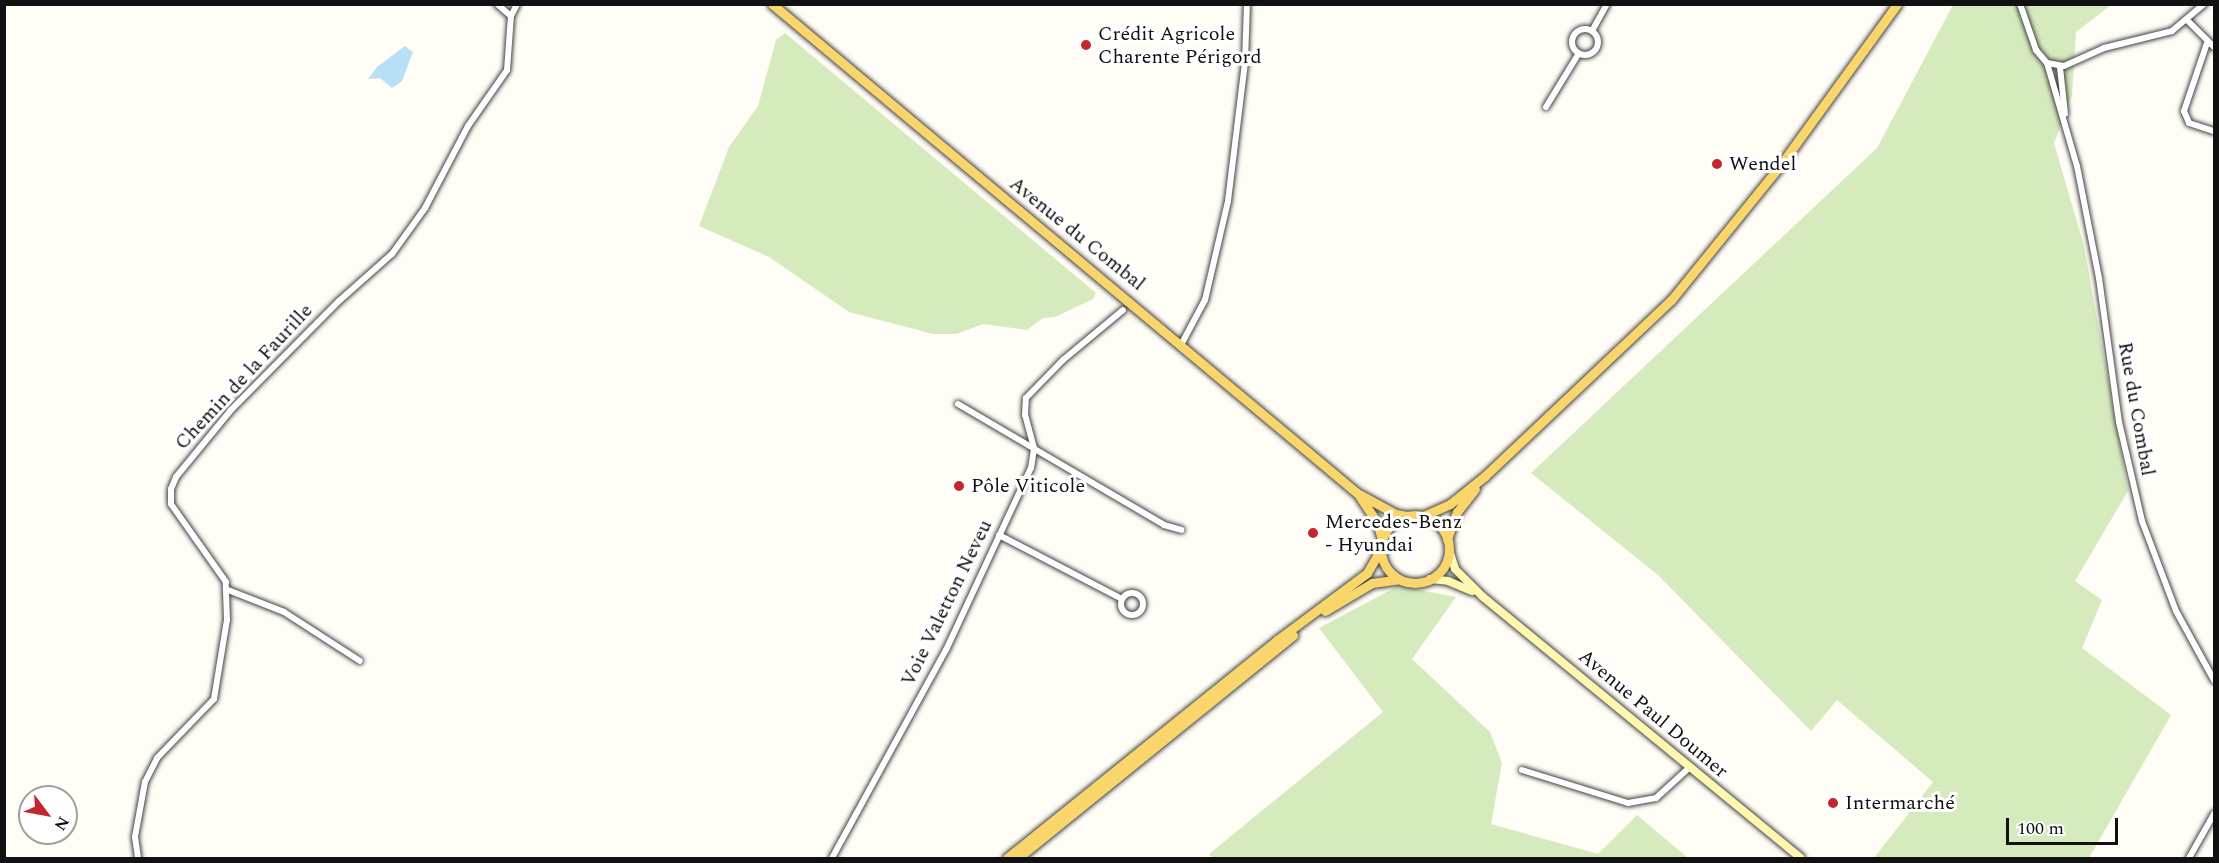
<!DOCTYPE html>
<meta charset="utf-8">
<style>
body{margin:0}
#map{position:relative;width:2219px;height:863px;overflow:hidden;background:#fffdf5;font-family:Spectral,serif}
div>[style]{position:absolute}
.green>*{inset:0;background:#d5ebbd}
.water>*{inset:0;background:#b9e0f7}
.roads{filter:drop-shadow(0 0 2px #444) drop-shadow(0 0 2px #444)}
.minor>*{height:6px;margin:-3px;padding:0 3px;transform-origin:3px;border-radius:3px;background:#fff}
.minor>.ring{margin:-3px;padding:0;box-sizing:content-box;background:none;border:6px solid #fff;border-radius:50%}
.secondary>*{height:8px;margin:-4px;padding:0 4px;transform-origin:4px;border-radius:4px;background:#fff6b0}
.primary>*{height:9px;margin:-4.5px;padding:0 4.5px;transform-origin:4.5px;border-radius:4.5px;background:#f9d66b}
.primary>.ring{margin:-4.5px;padding:0;box-sizing:content-box;background:none;border:9px solid #f9d66b;border-radius:50%}
.dots>*{width:16px;height:16px;translate:-50% -50%;box-sizing:border-box;border:3px solid #fff;border-radius:50%}
span{translate:-50% -50%;white-space:nowrap;text-align:center;line-height:1.15;-webkit-text-stroke:6px #fff;paint-order:stroke}
.poi-label{font-size:20px;color:#111}
.left{translate:0 -50%;text-align:left}
.street-label{font-size:20px;color:#111}
.frame{position:absolute;inset:0;border:6px solid #111;pointer-events:none}
.north{position:absolute;left:18px;top:785px;width:60px;height:60px;box-sizing:border-box;background:#fff;border:2px solid #a0a0a0;border-radius:50%;rotate:122deg;font-size:16px;font-weight:700;line-height:24px;text-align:center;color:#111}
.north::after{content:'';display:block;margin:auto;width:21px;height:27px;background:#c4262e;clip-path:polygon(50% 0,100% 100%,50% 72%,0 100%)}
.scale{position:absolute;left:2006px;top:818px;width:112px;height:27px;box-sizing:border-box;border:3px solid #111;border-top:0;padding-left:8px;font-size:18px;line-height:21px;white-space:nowrap;color:#111;-webkit-text-stroke:4px #fff;paint-order:stroke}
</style>
<div id="map">
<div class="green">
<div style="clip-path:polygon(1953px 5px,2111px 5px,2076px 32px,2072px 95px,2054px 143px,2084px 246px,2128px 491px,2075px 581px,2102px 600px,2082px 648px,2171px 715px,2089px 858px,1874px 858px,1933px 782px,1837px 700px,1811px 731px,1658px 575px,1531px 473px,1877px 148px)"></div>
<div style="clip-path:polygon(785px 33px,1096px 293px,1093px 299px,1055px 317px,1043px 318px,1027px 330px,983px 324px,956px 334px,933px 334px,849px 312px,769px 257px,699px 226px,729px 147px,758px 106px,776px 40px)"></div>
<div style="clip-path:polygon(1398px 586px,1456px 597px,1412px 659px,1490px 732px,1502px 763px,1491px 824px,1598px 854px,1637px 815px,1688px 858px,1213px 858px,1209px 854px,1383px 712px,1319px 628px)"></div>
</div>
<div class="water">
<div style="clip-path:polygon(405px 46px,413px 52px,402px 81px,392px 88px,380px 78px,368px 79px,377px 67px)"></div>
</div>
<div class="roads">
<div class="minor">
<div style="left:497px;top:4px;width:18px;rotate:41deg"></div>
<div style="left:2020px;top:4px;width:49px;rotate:70.8deg"></div>
<div style="left:2036px;top:50px;width:17px;rotate:50deg"></div>
<div style="left:2047px;top:63px;width:107px;rotate:73.8deg"></div>
<div style="left:2077px;top:166px;width:114px;rotate:78.9deg"></div>
<div style="left:2099px;top:278px;width:145px;rotate:82.1deg"></div>
<div style="left:2119px;top:422px;width:102px;rotate:76.9deg"></div>
<div style="left:2142px;top:521px;width:96px;rotate:69.3deg"></div>
<div style="left:2176px;top:611px;width:79px;rotate:61.2deg"></div>
<div style="left:2187px;top:20px;width:38px;rotate:45deg"></div>
<div class="ring" style="left:1572px;top:29px;width:20px;height:20px"></div>
<div style="left:1592px;top:31px;width:31px;rotate:-61deg"></div>
<div style="left:2207px;top:43px;width:72px;rotate:108.7deg"></div>
<div style="left:2184px;top:111px;width:13px;rotate:67deg"></div>
<div style="left:2189px;top:123px;width:26px;rotate:18deg"></div>
<div style="left:2047px;top:63px;width:17px;rotate:10deg"></div>
<div style="left:2064px;top:66px;width:44px;rotate:-24.2deg"></div>
<div style="left:2104px;top:48px;width:70px;rotate:-14deg"></div>
<div style="left:2172px;top:31px;width:42px;rotate:-40.2deg"></div>
<div style="left:2060px;top:67px;width:47px;rotate:83.9deg"></div>
<div style="left:1546px;top:107px;width:63px;rotate:-58.6deg"></div>
<div style="left:1182px;top:343px;width:49px;rotate:-61.9deg"></div>
<div style="left:1205px;top:300px;width:102px;rotate:-76.9deg"></div>
<div style="left:1228px;top:201px;width:139px;rotate:-83deg"></div>
<div style="left:1245px;top:63px;width:59px;rotate:-88.1deg"></div>
<div style="left:958px;top:404px;width:239px;rotate:30.4deg"></div>
<div style="left:1164px;top:525px;width:18px;rotate:16deg"></div>
<div style="left:999px;top:535px;width:139px;rotate:27.5deg"></div>
<div style="left:228px;top:590px;width:60px;rotate:21.4deg"></div>
<div style="left:284px;top:612px;width:90px;rotate:32.8deg"></div>
<div class="ring" style="left:1121px;top:593px;width:16px;height:16px"></div>
<div style="left:1522px;top:770px;width:111px;rotate:17.3deg"></div>
<div style="left:1628px;top:803px;width:28px;rotate:-10deg"></div>
<div style="left:1656px;top:798px;width:46px;rotate:-42.4deg"></div>
<div style="left:138px;top:858px;width:21px;rotate:-98deg"></div>
<div style="left:135px;top:837px;width:56px;rotate:-79.7deg"></div>
<div style="left:145px;top:782px;width:27px;rotate:-63deg"></div>
<div style="left:157px;top:758px;width:82px;rotate:-46deg"></div>
<div style="left:214px;top:699px;width:80px;rotate:-80.7deg"></div>
<div style="left:227px;top:620px;width:38px;rotate:-92deg"></div>
<div style="left:226px;top:582px;width:95px;rotate:-125.2deg"></div>
<div style="left:171px;top:504px;width:15px;rotate:-90deg"></div>
<div style="left:171px;top:489px;width:13px;rotate:-67deg"></div>
<div style="left:176px;top:477px;width:87px;rotate:-50.6deg"></div>
<div style="left:231px;top:410px;width:153px;rotate:-45.3deg"></div>
<div style="left:339px;top:301px;width:71px;rotate:-41.6deg"></div>
<div style="left:392px;top:254px;width:57px;rotate:-54.3deg"></div>
<div style="left:425px;top:208px;width:93px;rotate:-62.3deg"></div>
<div style="left:468px;top:126px;width:68px;rotate:-55.1deg"></div>
<div style="left:507px;top:70px;width:54px;rotate:-85.8deg"></div>
<div style="left:511px;top:16px;width:13px;rotate:-63deg"></div>
<div style="left:832px;top:858px;width:237px;rotate:-61.3deg"></div>
<div style="left:946px;top:650px;width:201px;rotate:-65deg"></div>
<div style="left:1031px;top:468px;width:20px;rotate:-81deg"></div>
<div style="left:1034px;top:448px;width:34px;rotate:-105deg"></div>
<div style="left:1025px;top:415px;width:17px;rotate:-87deg"></div>
<div style="left:1026px;top:398px;width:53px;rotate:-45.8deg"></div>
<div style="left:1063px;top:360px;width:78px;rotate:-39.8deg"></div>
<div style="left:2189px;top:858px;width:51px;rotate:-60.4deg"></div>
</div>
<div class="secondary">
<div style="left:1449px;top:550px;width:20px;rotate:72deg"></div>
<div style="left:1455px;top:569px;width:40px;rotate:45deg"></div>
<div style="left:1483px;top:597px;width:411px;rotate:39.4deg"></div>
<div style="left:1430px;top:579px;width:18px;rotate:6deg"></div>
<div style="left:1448px;top:581px;width:26px;rotate:23deg"></div>
</div>
<div class="primary">
<div style="left:772px;top:4px;width:762px;rotate:39.89deg"></div>
<div style="left:1357px;top:493px;width:44px;rotate:28.3deg"></div>
<div style="left:1396px;top:514px;width:11px;rotate:10deg"></div>
<div style="left:1360px;top:497px;width:30px;rotate:56deg"></div>
<div style="left:1377px;top:522px;width:19px;rotate:74deg"></div>
<div class="ring" style="left:1381px;top:515px;width:59px;height:59px"></div>
<div style="left:1423px;top:516px;width:30px;rotate:-24deg"></div>
<div style="left:1450px;top:504px;width:45px;rotate:-38.7deg"></div>
<div style="left:1485px;top:476px;width:257px;rotate:-43.4deg"></div>
<div style="left:1672px;top:299px;width:175px;rotate:-51deg"></div>
<div style="left:1782px;top:163px;width:196px;rotate:-54.1deg"></div>
<div style="left:1447px;top:539px;width:29px;rotate:-70deg"></div>
<div style="left:1457px;top:512px;width:29px;rotate:-52deg"></div>
<div style="left:1325px;top:611px;width:55px;rotate:-30.8deg"></div>
<div style="left:1372px;top:583px;width:27px;rotate:-8deg"></div>
<div style="left:1007px;top:858px;width:347px;rotate:-38.9deg"></div>
<div style="left:1277px;top:640px;width:112px;rotate:-36.7deg"></div>
<div style="left:1367px;top:573px;width:28px;rotate:-60deg"></div>
<div style="left:1018px;top:858px;width:354px;rotate:-39deg"></div>
</div>
</div>
<div class="dots">
<div style="left:1086px;top:45px;background:#c4262e"></div>
<div style="left:1717px;top:164px;background:#c4262e"></div>
<div style="left:959px;top:486px;background:#c4262e"></div>
<div style="left:1313px;top:533px;background:#c4262e"></div>
<div style="left:1833px;top:803px;background:#c4262e"></div>
</div>
<div class="poi-label">
<span class="left" style="left:1098px;top:46px">Crédit Agricole<br>Charente Périgord</span>
<span class="left" style="left:1729px;top:164px">Wendel</span>
<span class="left" style="left:971px;top:486px">Pôle Viticole</span>
<span class="left" style="left:1325px;top:534px">Mercedes-Benz<br>- Hyundai</span>
<span class="left" style="left:1845px;top:803px">Intermarché</span>
</div>
<div class="street-label">
<span style="left:1077px;top:234px;rotate:39deg">Avenue du Combal</span>
<span style="left:244px;top:377px;rotate:-47deg">Chemin de la Faurille</span>
<span style="left:2136px;top:409px;rotate:80deg">Rue du Combal</span>
<span style="left:947px;top:603px;rotate:-64deg">Voie Valetton Neveu</span>
<span style="left:1653px;top:714px;rotate:40deg">Avenue Paul Doumer</span>
</div>
<div class="frame"></div>
<div class="north">N</div>
<div class="scale">100 m</div>
</div>
